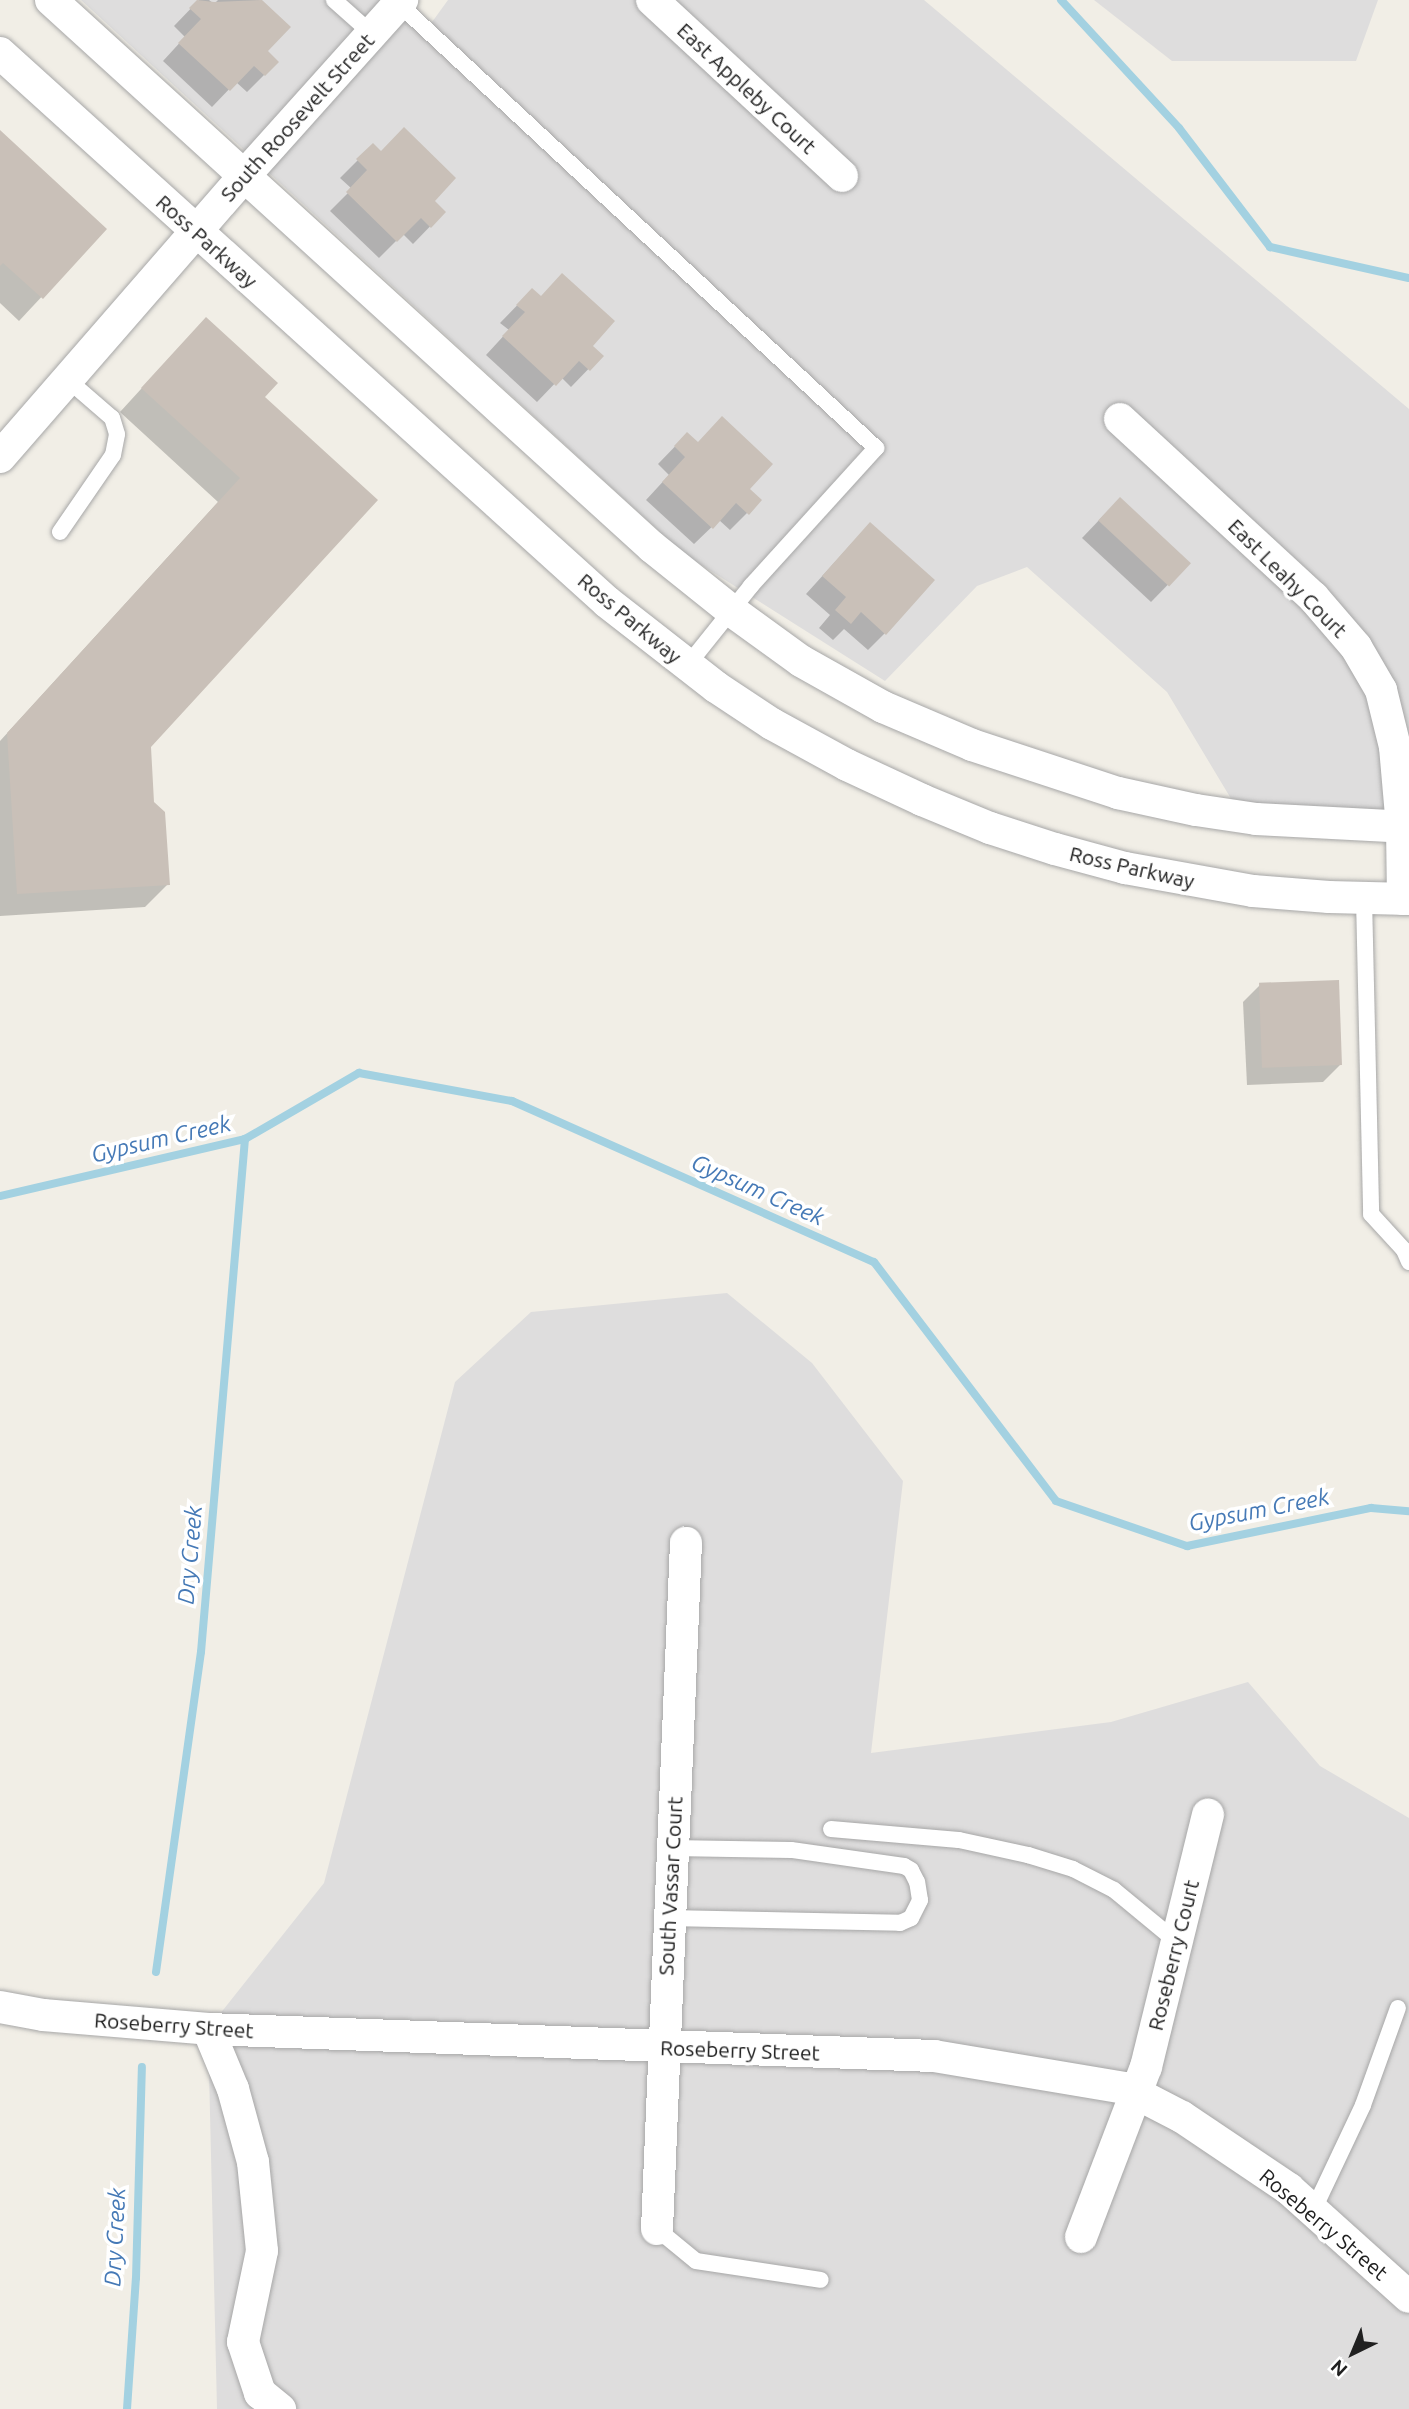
<!DOCTYPE html>
<style>
body{margin:0}
#map{position:relative;width:1409px;height:2409px;overflow:hidden;background:#f1eee6;font-family:Ubuntu,sans-serif}
div>[style]{position:absolute}
.residential>*{inset:0;background:#dedddd}
.shadow>*{inset:0;background:#0003}
.stream>*{height:8px;margin:-4px;padding:0 4px;transform-origin:4px;border-radius:4px;background:#a3d1e1}
.building>*{inset:0;background:#c9c0b8;transform-origin:0 0}
.roads{filter:drop-shadow(0 0 2px #a7a7a7) drop-shadow(0 0 2px #a7a7a7)}
.lane>*{height:16px;margin:-8px;padding:0 8px;transform-origin:8px;border-radius:8px;background:#fff}
.street>*{height:32px;margin:-16px;padding:0 16px;transform-origin:16px;border-radius:16px;background:#fff}
span{translate:-50% -50%;white-space:nowrap;text-align:center;line-height:1.15;-webkit-text-stroke:7px #fff;paint-order:stroke}
.street-label{font-size:21px;color:#202020}
.water-label{font-size:23px;color:#4579b6;font-style:italic}
.north{position:absolute;left:1318px;top:2318px;width:70px;height:70px;-webkit-text-stroke:5px #fff;paint-order:stroke;rotate:223deg;font-size:19px;font-weight:700;line-height:28px;text-align:center;color:#202020}
.north::after{content:'';display:block;margin:auto;width:24px;height:32px;background:#202020;clip-path:polygon(50% 0,100% 100%,50% 72%,0 100%)}
</style>
<div id="map">
<div class="residential">
<div style="clip-path:polygon(81px 0,395px 0,427px 29px,448px 0,924px 0,1409px 409px,1409px 818px,1242px 817px,1167px 692px,1027px 567px,977px 586px,885px 681px,684px 554px)"></div>
<div style="clip-path:polygon(1094px 0,1378px 0,1356px 61px,1172px 61px)"></div>
<div style="clip-path:polygon(727px 1293px,812px 1363px,903px 1481px,871px 1753px,1111px 1722px,1248px 1682px,1320px 1766px,1409px 1818px,1409px 2409px,217px 2409px,208px 2029px,324px 1883px,455px 1382px,531px 1312px)"></div>
</div>
<div class="shadow">
<div style="clip-path:polygon(199px 0,209px 0,214px 4px,218px 0,259px 0,288px 27px,265px 51px,264px 75px,247px 92px,236px 82px,212px 107px,163px 61px,185px 37px,174px 26px)"></div>
<div style="clip-path:polygon(0 133px,105px 229px,19px 321px,0 303px)"></div>
<div style="clip-path:polygon(373px 145px,444px 212px,413px 244px,403px 234px,379px 258px,330px 211px,352px 189px,340px 178px)"></div>
<div style="clip-path:polygon(532px 290px,601px 356px,571px 387px,561px 377px,537px 402px,486px 355px,509px 330px,500px 323px)"></div>
<div style="clip-path:polygon(184px 342px,262px 397px,375px 500px,149px 747px,153px 803px,168px 884px,145px 907px,0 916px,0 741px,218px 502px,120px 412px)"></div>
<div style="clip-path:polygon(687px 434px,760px 500px,730px 530px,719px 520px,694px 544px,646px 500px,669px 475px,658px 464px)"></div>
<div style="clip-path:polygon(1103px 516px,1189px 563px,1151px 602px,1082px 538px)"></div>
<div style="clip-path:polygon(853px 542px,885px 633px,868px 650px,844px 629px,833px 640px,819px 628px,830px 615px,806px 594px)"></div>
<div style="clip-path:polygon(1260px 985px,1340px 1065px,1323px 1082px,1247px 1085px,1243px 1002px)"></div>
</div>
<div class="stream">
<div style="left:1061px;top:0;width:174px;rotate:47.3deg"></div>
<div style="left:1179px;top:128px;width:150px;rotate:52.6deg"></div>
<div style="left:1270px;top:247px;width:142px;rotate:12.6deg"></div>
<div style="left:0;top:1196px;width:252px;rotate:-13.1deg"></div>
<div style="left:245px;top:1139px;width:132px;rotate:-30.1deg"></div>
<div style="left:359px;top:1073px;width:156px;rotate:10.4deg"></div>
<div style="left:512px;top:1101px;width:396px;rotate:24deg"></div>
<div style="left:874px;top:1262px;width:300px;rotate:52.7deg"></div>
<div style="left:1056px;top:1501px;width:139px;rotate:19deg"></div>
<div style="left:1187px;top:1546px;width:188px;rotate:-11.7deg"></div>
<div style="left:1371px;top:1508px;width:38px;rotate:5deg"></div>
<div style="left:156px;top:1972px;width:323px;rotate:-82deg"></div>
<div style="left:201px;top:1652px;width:515px;rotate:-85.1deg"></div>
<div style="left:127px;top:2409px;width:131px;rotate:-86.1deg"></div>
<div style="left:136px;top:2278px;width:211px;rotate:-88.4deg"></div>
</div>
<div class="building">
<div style="clip-path:polygon(197px 0,214px 2px,262px 0,291px 27px,268px 51px,279px 62px,265px 76px,254px 66px,230px 91px,178px 43px,201px 19px,189px 8px)"></div>
<div style="clip-path:polygon(404px 127px,456px 178px,435px 201px,446px 212px,431px 228px,421px 218px,397px 242px,346px 192px,367px 170px,356px 159px,373px 143px,381px 151px)"></div>
<div style="clip-path:polygon(0 130px,107px 229px,43px 299px,3px 263px,0 266px)"></div>
<div style="clip-path:polygon(562px 273px,615px 321px,593px 346px,604px 356px,590px 371px,579px 361px,556px 386px,502px 336px,525px 312px,516px 305px,532px 288px,541px 296px)"></div>
<div style="clip-path:polygon(206px 317px,278px 383px,265px 397px,378px 500px,151px 747px,154px 802px,165px 812px,170px 885px,17px 894px,7px 733px,240px 478px,141px 388px)"></div>
<div style="clip-path:polygon(722px 416px,773px 464px,750px 489px,762px 500px,749px 515px,736px 503px,713px 529px,662px 482px,685px 457px,674px 446px,687px 432px,698px 442px)"></div>
<div style="left:1120px;top:497px;width:97px;height:32px;rotate:43deg"></div>
<div style="clip-path:polygon(870px 522px,935px 580px,886px 635px,861px 612px,851px 624px,835px 610px,846px 597px,822px 576px)"></div>
<div style="left:1339px;top:980px;width:85px;height:80px;rotate:88deg"></div>
</div>
<div class="roads">
<div class="lane">
<div style="left:334px;top:0;width:51px;rotate:41.8deg"></div>
<div style="left:399px;top:4px;width:652px;rotate:42.95deg"></div>
<div style="left:876px;top:448px;width:186px;rotate:132.2deg"></div>
<div style="left:751px;top:586px;width:102px;rotate:128.7deg"></div>
<div style="left:60px;top:532px;width:93px;rotate:-55.5deg"></div>
<div style="left:113px;top:455px;width:21px;rotate:-79deg"></div>
<div style="left:117px;top:434px;width:17px;rotate:-107deg"></div>
<div style="left:112px;top:418px;width:60px;rotate:-139.1deg"></div>
<div style="left:1364px;top:898px;width:316px;rotate:88.7deg"></div>
<div style="left:1371px;top:1214px;width:49px;rotate:47.5deg"></div>
<div style="left:1404px;top:1250px;width:13px;rotate:67deg"></div>
<div style="left:831px;top:1829px;width:128px;rotate:4.9deg"></div>
<div style="left:959px;top:1840px;width:71px;rotate:12.3deg"></div>
<div style="left:1028px;top:1855px;width:47px;rotate:17.3deg"></div>
<div style="left:1073px;top:1869px;width:46px;rotate:27.1deg"></div>
<div style="left:1114px;top:1890px;width:82px;rotate:39.5deg"></div>
<div style="left:668px;top:1918px;width:232px;rotate:1.2deg"></div>
<div style="left:900px;top:1923px;width:12px;rotate:-24deg"></div>
<div style="left:911px;top:1918px;width:20px;rotate:-63deg"></div>
<div style="left:920px;top:1900px;width:18px;rotate:-99deg"></div>
<div style="left:917px;top:1882px;width:13px;rotate:-117deg"></div>
<div style="left:911px;top:1870px;width:8px;rotate:-150deg"></div>
<div style="left:904px;top:1866px;width:114px;rotate:-171.9deg"></div>
<div style="left:791px;top:1850px;width:120px;rotate:-179deg"></div>
<div style="left:1313px;top:2211px;width:117px;rotate:-64.7deg"></div>
<div style="left:1363px;top:2105px;width:103px;rotate:-70.2deg"></div>
<div style="left:657px;top:2229px;width:50px;rotate:39.4deg"></div>
<div style="left:696px;top:2261px;width:126px;rotate:8.6deg"></div>
</div>
<div class="street">
<div style="left:51px;top:0;width:813px;rotate:42.31deg"></div>
<div style="left:652px;top:547px;width:102px;rotate:38.7deg"></div>
<div style="left:732px;top:611px;width:85px;rotate:35.9deg"></div>
<div style="left:801px;top:661px;width:94px;rotate:29.3deg"></div>
<div style="left:883px;top:707px;width:97px;rotate:23.1deg"></div>
<div style="left:972px;top:745px;width:154px;rotate:18.2deg"></div>
<div style="left:1118px;top:793px;width:80px;rotate:12.3deg"></div>
<div style="left:1196px;top:810px;width:61px;rotate:8.5deg"></div>
<div style="left:1256px;top:819px;width:153px;rotate:3deg"></div>
<div style="left:652px;top:0;width:259px;rotate:42.8deg"></div>
<div style="left:0;top:53px;width:818px;rotate:42.13deg"></div>
<div style="left:607px;top:602px;width:138px;rotate:37.9deg"></div>
<div style="left:716px;top:687px;width:67px;rotate:33.5deg"></div>
<div style="left:772px;top:724px;width:85px;rotate:28.7deg"></div>
<div style="left:847px;top:765px;width:83px;rotate:25deg"></div>
<div style="left:922px;top:800px;width:74px;rotate:22.4deg"></div>
<div style="left:990px;top:828px;width:68px;rotate:17.9deg"></div>
<div style="left:1055px;top:849px;width:73px;rotate:15.2deg"></div>
<div style="left:1125px;top:868px;width:130px;rotate:10.2deg"></div>
<div style="left:1253px;top:891px;width:76px;rotate:4.5deg"></div>
<div style="left:1329px;top:897px;width:80px;rotate:1.4deg"></div>
<div style="left:1120px;top:419px;width:263px;rotate:42.7deg"></div>
<div style="left:1313px;top:597px;width:66px;rotate:49.3deg"></div>
<div style="left:1356px;top:647px;width:50px;rotate:59.8deg"></div>
<div style="left:1381px;top:690px;width:59px;rotate:76.2deg"></div>
<div style="left:1395px;top:747px;width:80px;rotate:85deg"></div>
<div style="left:1402px;top:827px;width:72px;rotate:89.2deg"></div>
<div style="left:0;top:457px;width:372px;rotate:-49deg"></div>
<div style="left:244px;top:176px;width:237px;rotate:-48.1deg"></div>
<div style="left:0;top:2007px;width:44px;rotate:10.5deg"></div>
<div style="left:43px;top:2015px;width:166px;rotate:4.8deg"></div>
<div style="left:208px;top:2029px;width:727px;rotate:2.13deg"></div>
<div style="left:934px;top:2056px;width:195px;rotate:9.5deg"></div>
<div style="left:1126px;top:2088px;width:63px;rotate:27.4deg"></div>
<div style="left:1182px;top:2117px;width:129px;rotate:33.9deg"></div>
<div style="left:1289px;top:2189px;width:161px;rotate:42deg"></div>
<div style="left:208px;top:2029px;width:65px;rotate:67.4deg"></div>
<div style="left:233px;top:2089px;width:76px;rotate:74.7deg"></div>
<div style="left:253px;top:2162px;width:89px;rotate:84.2deg"></div>
<div style="left:262px;top:2251px;width:93px;rotate:101.8deg"></div>
<div style="left:243px;top:2342px;width:54px;rotate:71.6deg"></div>
<div style="left:260px;top:2393px;width:26px;rotate:39deg"></div>
<div style="left:657px;top:2229px;width:687px;rotate:-87.58deg"></div>
<div style="left:1081px;top:2237px;width:182px;rotate:-69.1deg"></div>
<div style="left:1146px;top:2067px;width:260px;rotate:-76.2deg"></div>
</div>
</div>
<div class="street-label">
<span style="left:747px;top:88px;rotate:43deg">East Appleby Court</span>
<span style="left:297px;top:117px;rotate:-48deg">South Roosevelt Street</span>
<span style="left:207px;top:241px;rotate:42deg">Ross Parkway</span>
<span style="left:1288px;top:578px;rotate:45deg">East Leahy Court</span>
<span style="left:630px;top:618px;rotate:40deg">Ross Parkway</span>
<span style="left:1132px;top:867px;rotate:13deg">Ross Parkway</span>
<span style="left:670px;top:1886px;rotate:-87deg">South Vassar Court</span>
<span style="left:1173px;top:1955px;rotate:-76deg">Roseberry Court</span>
<span style="left:174px;top:2025px;rotate:4deg">Roseberry Street</span>
<span style="left:740px;top:2050px;rotate:2deg">Roseberry Street</span>
<span style="left:1324px;top:2224px;rotate:40deg">Roseberry Street</span>
</div>
<div class="water-label">
<span style="left:161px;top:1139px;rotate:-13deg">Gypsum Creek</span>
<span style="left:758px;top:1190px;rotate:24deg">Gypsum Creek</span>
<span style="left:1259px;top:1510px;rotate:-11deg">Gypsum Creek</span>
<span style="left:190px;top:1555px;rotate:-85deg">Dry Creek</span>
<span style="left:115px;top:2237px;rotate:-87deg">Dry Creek</span>
</div>
<div class="north">N</div>
</div>
